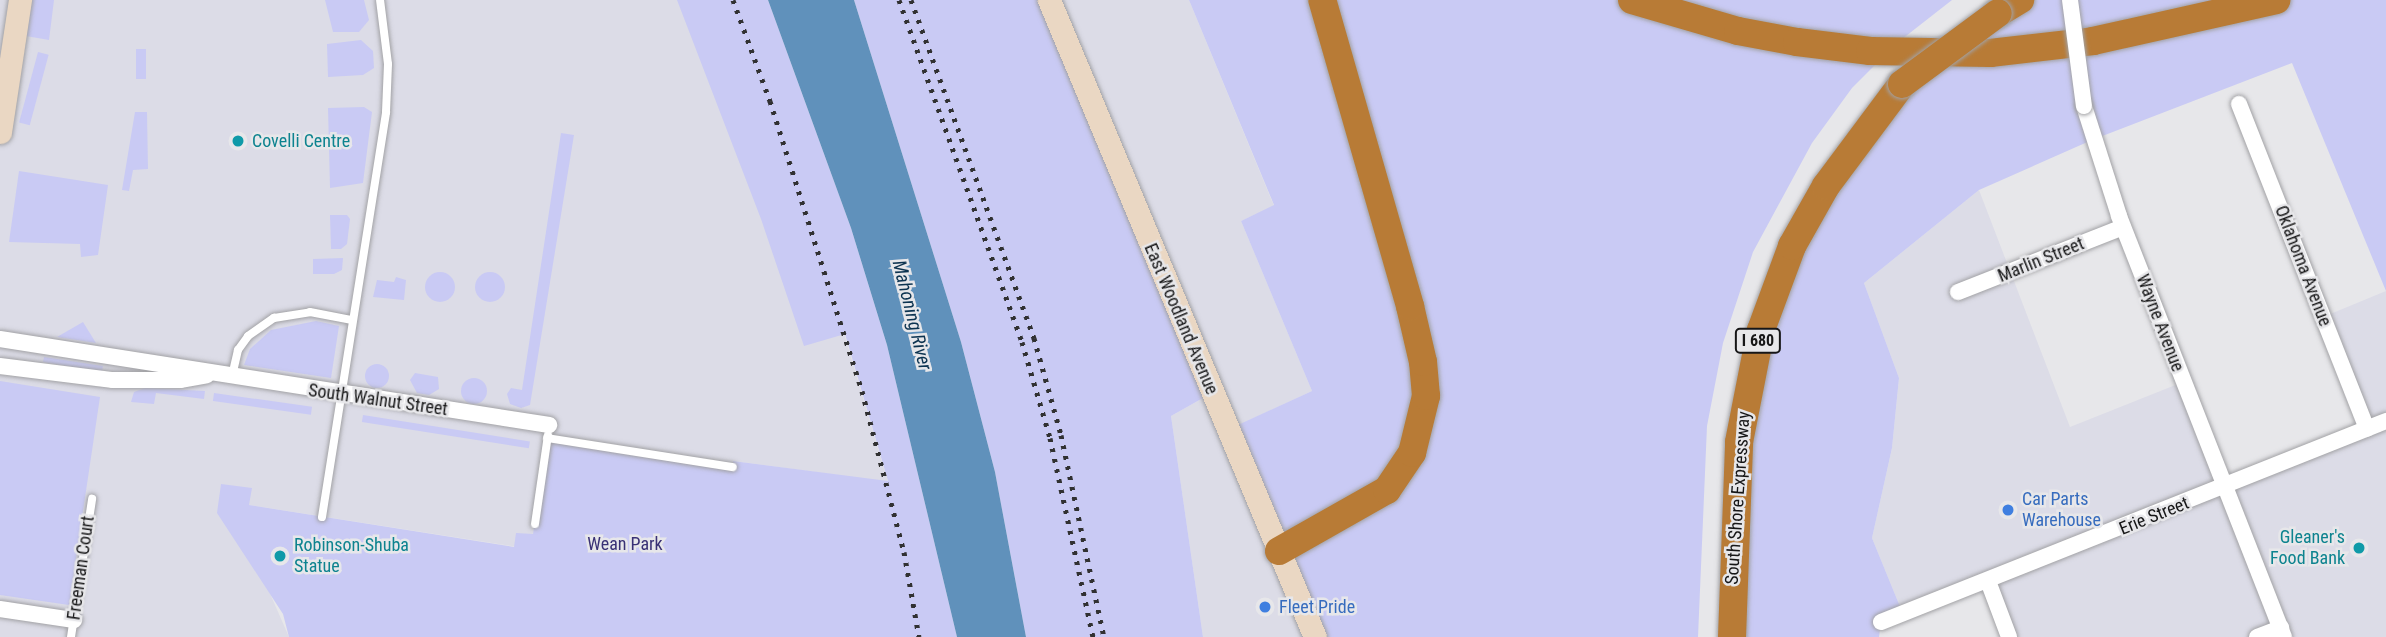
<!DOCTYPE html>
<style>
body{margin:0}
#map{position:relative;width:2386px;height:637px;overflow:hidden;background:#e7e7ea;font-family:"Roboto Condensed",sans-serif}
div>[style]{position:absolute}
.built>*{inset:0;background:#dcdce7}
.green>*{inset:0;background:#c9caf4;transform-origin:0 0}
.round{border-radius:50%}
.water>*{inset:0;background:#6091bb}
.roads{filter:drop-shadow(0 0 2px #a2a2a5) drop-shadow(0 0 2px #a2a2a5)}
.lane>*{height:8px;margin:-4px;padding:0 4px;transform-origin:4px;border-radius:4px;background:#fff}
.street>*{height:16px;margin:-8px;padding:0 8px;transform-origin:8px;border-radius:8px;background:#fff}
.secondary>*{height:23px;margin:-11.5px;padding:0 11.5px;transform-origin:11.5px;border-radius:11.5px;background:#ead7c3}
.highway>*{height:28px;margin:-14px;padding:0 14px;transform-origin:14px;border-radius:14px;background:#b87b36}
.rail>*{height:5px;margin-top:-2.5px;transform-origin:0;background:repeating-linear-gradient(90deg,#313132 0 3.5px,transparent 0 10.5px)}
.bridges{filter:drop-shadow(0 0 2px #a2a2a5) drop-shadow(0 0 2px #a2a2a5)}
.street-bridge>*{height:16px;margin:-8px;padding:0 8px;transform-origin:8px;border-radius:8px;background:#fff}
.highway-bridge>*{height:28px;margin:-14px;padding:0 14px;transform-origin:14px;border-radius:14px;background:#b87b36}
.dots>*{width:19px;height:19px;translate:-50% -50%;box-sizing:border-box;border:4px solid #e7e7ea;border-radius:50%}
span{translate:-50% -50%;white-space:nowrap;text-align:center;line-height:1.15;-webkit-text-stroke:5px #e7e7ea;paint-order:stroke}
.shield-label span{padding:2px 5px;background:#e7e7ea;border:2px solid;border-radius:5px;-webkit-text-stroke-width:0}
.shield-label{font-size:16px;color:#161617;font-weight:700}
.culture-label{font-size:18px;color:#0d838f}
.left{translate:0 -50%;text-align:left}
.right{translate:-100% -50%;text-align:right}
.street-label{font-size:18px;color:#161617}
.shop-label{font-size:18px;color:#366cbe}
.park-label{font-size:18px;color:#393175}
.water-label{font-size:19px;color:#0c3350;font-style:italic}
</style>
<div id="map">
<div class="built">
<div style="clip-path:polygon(0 0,733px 0,832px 293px,888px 482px,734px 461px,733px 467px,547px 439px,531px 549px,249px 505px,222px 484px,289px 637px,0 637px)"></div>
<div style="clip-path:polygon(1049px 0,1189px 0,1274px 206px,1241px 221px,1312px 391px,1228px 430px,1315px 637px,1203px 637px,1171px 416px,1212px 393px)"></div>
<div style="clip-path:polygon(1979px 190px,2070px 427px,2183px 382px,2224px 487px,2367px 429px,2323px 317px,2386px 291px,2386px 637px,2009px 637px,1988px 582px,1903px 614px,1872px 538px,1892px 448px,1899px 378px,1864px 283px)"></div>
</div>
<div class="green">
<div style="clip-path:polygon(32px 0,54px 0,49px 40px,26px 36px)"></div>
<div style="clip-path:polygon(325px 0,364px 0,369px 20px,359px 32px,333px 32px)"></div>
<div style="clip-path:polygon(677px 0,768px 0,851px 228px,887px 345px,957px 637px,289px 637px,283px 614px,217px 513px,221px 484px,252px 488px,249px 505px,514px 547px,516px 533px,533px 534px,547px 438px,733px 467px,733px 461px,888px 481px,845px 334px,804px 346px,761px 219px)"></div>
<div style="clip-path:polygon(854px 0,1049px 0,1212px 393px,1171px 416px,1203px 637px,1026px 637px,995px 472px,961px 342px)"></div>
<div style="clip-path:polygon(1189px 0,1952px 0,1897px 43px,1852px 88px,1812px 143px,1753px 252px,1723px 343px,1707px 426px,1698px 637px,1315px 637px,1227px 430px,1312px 391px,1241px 221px,1274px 205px)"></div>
<div style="clip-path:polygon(2020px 0,2386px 0,2386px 291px,2292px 63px,2092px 140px,1979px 190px,1864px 283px,1899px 378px,1892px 448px,1872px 538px,1903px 614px,1881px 622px,1879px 637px,1732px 637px,1732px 574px,1769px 304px,1902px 84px)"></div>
<div style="clip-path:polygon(361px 40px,373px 51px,374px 68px,363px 75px,328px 77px,327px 44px)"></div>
<div style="left:136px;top:49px;width:10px;height:30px"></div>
<div style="left:38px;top:52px;width:11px;height:73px;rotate:15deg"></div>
<div style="clip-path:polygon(364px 107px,372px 112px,363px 183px,330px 188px,328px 108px)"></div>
<div style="clip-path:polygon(135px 112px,147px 112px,148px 169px,133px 170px,129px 191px,122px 190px)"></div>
<div style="clip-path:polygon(561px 133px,574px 135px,530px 405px,521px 408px,510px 404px,507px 394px,511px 388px,522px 390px)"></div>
<div style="clip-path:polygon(19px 171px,108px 185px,98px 255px,81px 257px,80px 244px,9px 242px)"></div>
<div style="clip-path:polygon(330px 215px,347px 215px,350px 219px,347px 244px,341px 249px,331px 249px)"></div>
<div style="clip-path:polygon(343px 258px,342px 270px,334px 274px,313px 274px,313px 259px)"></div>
<div class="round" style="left:475px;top:272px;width:30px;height:30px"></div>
<div class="round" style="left:425px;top:272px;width:30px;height:30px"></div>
<div style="clip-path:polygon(396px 277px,406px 280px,404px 300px,373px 297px,377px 280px,394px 282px)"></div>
<div style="clip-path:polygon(316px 321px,339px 326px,331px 378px,244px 365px,250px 349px,271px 330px)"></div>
<div style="clip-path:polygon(83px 322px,96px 343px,57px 337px)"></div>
<div style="clip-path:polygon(44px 357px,103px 366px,102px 372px,43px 362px)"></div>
<div class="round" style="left:365px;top:364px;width:24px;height:24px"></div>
<div style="clip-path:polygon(415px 373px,438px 377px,439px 389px,429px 395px,417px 393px,410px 380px)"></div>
<div class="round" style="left:461px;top:378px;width:26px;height:26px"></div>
<div style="clip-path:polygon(0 381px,100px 397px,69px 605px,0 595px)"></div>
<div style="clip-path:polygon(145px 388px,205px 391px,204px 399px,156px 393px,154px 404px,131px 402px,134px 392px)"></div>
<div style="left:214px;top:393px;width:99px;height:8px;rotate:8deg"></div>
<div style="left:363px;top:415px;width:169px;height:7px;rotate:9deg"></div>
</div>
<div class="water">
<div style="clip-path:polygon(768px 0,854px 0,961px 342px,995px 472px,1026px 637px,957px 637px,887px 345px,851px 228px)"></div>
</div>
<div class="roads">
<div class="lane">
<div style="left:232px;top:376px;width:27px;rotate:-77deg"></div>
<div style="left:238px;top:350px;width:17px;rotate:-54deg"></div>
<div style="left:248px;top:336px;width:32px;rotate:-35deg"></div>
<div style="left:274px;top:318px;width:36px;rotate:-9deg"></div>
<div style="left:310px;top:312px;width:43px;rotate:10.8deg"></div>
<div style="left:547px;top:438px;width:188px;rotate:8.9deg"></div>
<div style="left:322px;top:517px;width:410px;rotate:-81deg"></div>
<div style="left:386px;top:112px;width:48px;rotate:-87.6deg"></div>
<div style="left:388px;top:64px;width:64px;rotate:-97.1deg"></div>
<div style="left:535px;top:524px;width:90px;rotate:-81.7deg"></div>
<div style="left:71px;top:637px;width:140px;rotate:-81.3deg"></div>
</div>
<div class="street">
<div style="left:2239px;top:104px;width:349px;rotate:68.5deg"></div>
<div style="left:2084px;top:106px;width:115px;rotate:72.3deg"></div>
<div style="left:2119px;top:216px;width:452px;rotate:68.6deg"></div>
<div style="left:1958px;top:292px;width:177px;rotate:-21.5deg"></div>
<div style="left:0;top:339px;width:556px;rotate:8.9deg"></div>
<div style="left:0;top:366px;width:114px;rotate:7.1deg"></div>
<div style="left:113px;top:380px;width:67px"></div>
<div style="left:180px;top:380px;width:27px;rotate:-10deg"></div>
<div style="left:1988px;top:581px;width:60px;rotate:69.4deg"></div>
<div style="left:0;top:609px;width:75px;rotate:8.5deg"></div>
<div style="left:1881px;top:622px;width:544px;rotate:-21.7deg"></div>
<div style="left:2257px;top:637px;width:26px;rotate:-21deg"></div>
</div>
<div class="secondary">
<div style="left:1049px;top:0;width:690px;rotate:67.34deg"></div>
<div style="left:0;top:132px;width:134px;rotate:-81.4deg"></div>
</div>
<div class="highway">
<div style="left:1632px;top:0;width:110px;rotate:16.3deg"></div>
<div style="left:1738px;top:31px;width:60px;rotate:10.6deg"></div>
<div style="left:1797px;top:42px;width:74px;rotate:7deg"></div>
<div style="left:1870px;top:51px;width:120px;rotate:1deg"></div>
<div style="left:1990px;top:53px;width:104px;rotate:-6.6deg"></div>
<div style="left:2093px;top:41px;width:188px;rotate:-12.6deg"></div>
<div style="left:1998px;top:13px;width:26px;rotate:-31deg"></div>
<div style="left:1279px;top:551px;width:124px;rotate:-29.5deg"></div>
<div style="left:1387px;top:490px;width:45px;rotate:-56deg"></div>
<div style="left:1412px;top:453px;width:59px;rotate:-76.2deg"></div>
<div style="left:1426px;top:396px;width:34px;rotate:-95deg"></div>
<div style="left:1423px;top:362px;width:57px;rotate:-103.1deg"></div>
<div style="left:1410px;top:306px;width:318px;rotate:-106deg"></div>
<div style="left:1732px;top:637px;width:195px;rotate:-87.9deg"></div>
<div style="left:1739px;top:442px;width:114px;rotate:-78.9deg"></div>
<div style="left:1761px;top:330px;width:90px;rotate:-69.7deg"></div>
<div style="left:1792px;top:246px;width:69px;rotate:-60.5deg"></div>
<div style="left:1826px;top:186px;width:127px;rotate:-53.3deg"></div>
</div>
</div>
<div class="rail">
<div style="left:733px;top:0;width:108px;rotate:69.9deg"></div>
<div style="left:770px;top:101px;width:304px;rotate:72.4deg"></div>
<div style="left:862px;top:391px;width:166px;rotate:75.4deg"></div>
<div style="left:904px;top:552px;width:86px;rotate:80deg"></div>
<div style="left:899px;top:0;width:363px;rotate:70.2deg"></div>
<div style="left:1022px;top:342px;width:100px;rotate:73.7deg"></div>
<div style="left:1050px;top:438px;width:204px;rotate:77.8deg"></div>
<div style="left:911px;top:0;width:360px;rotate:70deg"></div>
<div style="left:1034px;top:338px;width:101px;rotate:74.4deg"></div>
<div style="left:1061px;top:435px;width:207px;rotate:78deg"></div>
</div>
<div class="bridges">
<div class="street-bridge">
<div style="left:2070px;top:0;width:107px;rotate:82.5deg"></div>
</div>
<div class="highway-bridge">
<div style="left:1902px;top:84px;width:119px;rotate:-36.5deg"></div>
</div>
</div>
<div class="dots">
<div style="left:238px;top:141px;background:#0f9aa8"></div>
<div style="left:2008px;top:510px;background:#3f7fe0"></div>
<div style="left:2359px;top:548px;background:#0f9aa8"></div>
<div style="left:280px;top:556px;background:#0f9aa8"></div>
<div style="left:1265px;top:607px;background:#3f7fe0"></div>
</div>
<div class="shield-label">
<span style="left:1758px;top:341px">I 680</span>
</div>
<div class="culture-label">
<span class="left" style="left:252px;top:141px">Covelli Centre</span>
<span class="right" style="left:2345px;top:548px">Gleaner's<br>Food Bank</span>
<span class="left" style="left:294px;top:556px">Robinson-Shuba<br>Statue</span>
</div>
<div class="street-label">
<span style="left:2041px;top:260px;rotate:-22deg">Marlin Street</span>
<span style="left:2303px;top:266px;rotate:69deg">Oklahoma Avenue</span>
<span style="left:1181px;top:319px;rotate:67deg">East Woodland Avenue</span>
<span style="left:2160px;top:323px;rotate:69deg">Wayne Avenue</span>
<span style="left:378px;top:400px;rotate:8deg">South Walnut Street</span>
<span style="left:1738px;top:498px;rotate:-86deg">South Shore Expressway</span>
<span style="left:2154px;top:516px;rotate:-22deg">Erie Street</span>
<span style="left:81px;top:568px;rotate:-82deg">Freeman Court</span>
</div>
<div class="shop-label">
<span class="left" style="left:2022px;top:510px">Car Parts<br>Warehouse</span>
<span class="left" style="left:1279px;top:607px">Fleet Pride</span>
</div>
<div class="park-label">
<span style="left:625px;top:544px">Wean Park</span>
</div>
<div class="water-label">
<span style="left:912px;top:315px;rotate:76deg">Mahoning River</span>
</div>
</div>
